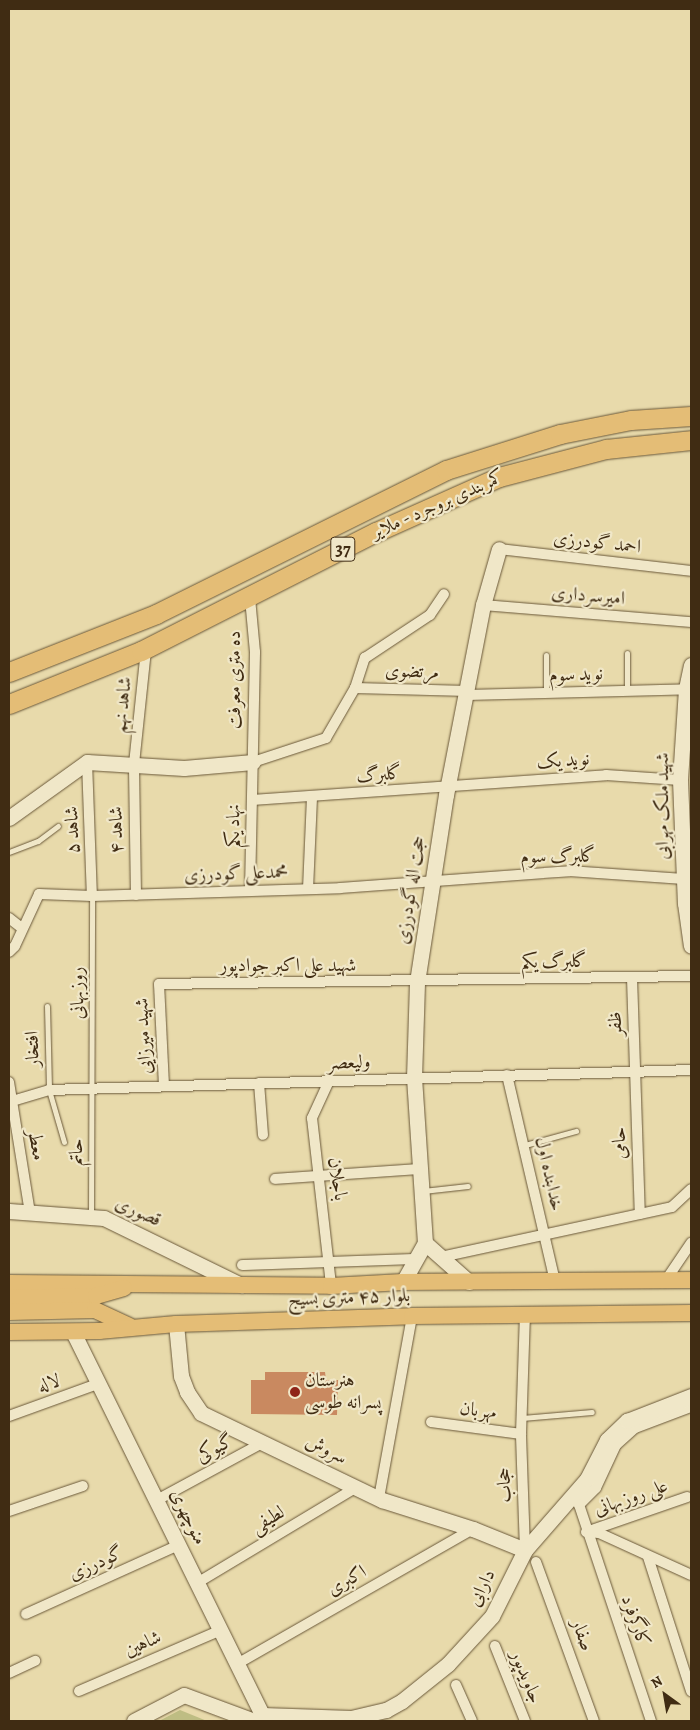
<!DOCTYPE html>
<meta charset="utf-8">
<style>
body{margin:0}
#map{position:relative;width:700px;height:1730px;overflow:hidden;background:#e8daab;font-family:Alegreya,Amiri,serif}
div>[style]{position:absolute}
.green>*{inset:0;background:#bebd83}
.building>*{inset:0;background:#c98960}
.roads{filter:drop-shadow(0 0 1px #6a5839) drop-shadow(0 0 1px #6a5839)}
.lane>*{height:5px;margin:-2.5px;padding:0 2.5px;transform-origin:2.5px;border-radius:2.5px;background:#f0e7c8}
.street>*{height:10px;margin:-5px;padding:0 5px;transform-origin:5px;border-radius:5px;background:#f0e7c8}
.secondary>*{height:15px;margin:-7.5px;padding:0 7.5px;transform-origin:7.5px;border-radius:7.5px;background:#f0e7c8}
.primary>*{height:16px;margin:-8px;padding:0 8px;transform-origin:8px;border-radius:8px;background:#e4bd76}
.highway>*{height:19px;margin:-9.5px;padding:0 9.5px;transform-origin:9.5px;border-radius:9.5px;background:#e4bd76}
.dots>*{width:14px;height:14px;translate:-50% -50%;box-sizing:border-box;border:2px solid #f0e7c8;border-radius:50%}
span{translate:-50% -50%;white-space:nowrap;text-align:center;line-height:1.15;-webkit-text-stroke:4.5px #f0e7c8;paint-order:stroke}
.shield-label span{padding:1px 4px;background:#f0e7c8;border:1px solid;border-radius:4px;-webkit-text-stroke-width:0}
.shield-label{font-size:18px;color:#402c13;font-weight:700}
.street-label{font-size:19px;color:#402c13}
.poi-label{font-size:19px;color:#402c13}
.left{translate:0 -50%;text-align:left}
.frame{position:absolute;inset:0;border:10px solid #402c13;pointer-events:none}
.north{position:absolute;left:640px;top:1670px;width:50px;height:50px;-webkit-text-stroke:4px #f0e7c8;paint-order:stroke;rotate:328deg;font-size:14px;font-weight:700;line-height:20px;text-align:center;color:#402c13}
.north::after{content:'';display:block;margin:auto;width:18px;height:22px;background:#402c13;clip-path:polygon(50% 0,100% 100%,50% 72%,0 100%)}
</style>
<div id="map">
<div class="green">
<div style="clip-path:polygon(180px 1710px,207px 1721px,159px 1721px)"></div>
</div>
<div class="building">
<div style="clip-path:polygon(265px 1372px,325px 1372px,326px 1380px,338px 1380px,337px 1415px,251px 1414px,251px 1380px,265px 1380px)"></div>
</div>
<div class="roads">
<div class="lane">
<div style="left:627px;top:691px;width:38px;rotate:-90deg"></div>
<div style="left:546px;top:692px;width:37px;rotate:-90deg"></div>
<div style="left:9px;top:852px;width:31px;rotate:-21deg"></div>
<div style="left:38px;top:841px;width:25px;rotate:-37deg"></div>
<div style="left:47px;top:1006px;width:84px;rotate:88.6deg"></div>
<div style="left:49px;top:1090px;width:54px;rotate:73.9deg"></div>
<div style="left:525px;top:1145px;width:53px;rotate:-15.4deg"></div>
<div style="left:423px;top:1191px;width:45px;rotate:-6.3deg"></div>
<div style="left:91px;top:1215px;width:319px;rotate:-89.8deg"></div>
<div style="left:522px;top:1418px;width:70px;rotate:-4.9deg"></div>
</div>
<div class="street">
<div style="left:499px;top:549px;width:193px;rotate:6.5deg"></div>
<div style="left:483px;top:605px;width:209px;rotate:4.7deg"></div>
<div style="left:355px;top:688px;width:113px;rotate:1.5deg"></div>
<div style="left:467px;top:695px;width:223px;rotate:-1.5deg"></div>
<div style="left:87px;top:762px;width:134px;rotate:87.9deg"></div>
<div style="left:253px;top:762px;width:77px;rotate:-18.2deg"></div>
<div style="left:326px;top:738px;width:58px;rotate:-59.9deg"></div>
<div style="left:355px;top:688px;width:32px;rotate:-72deg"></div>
<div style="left:365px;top:658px;width:78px;rotate:-33.5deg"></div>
<div style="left:430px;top:615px;width:25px;rotate:-56deg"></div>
<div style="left:252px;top:800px;width:355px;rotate:-4deg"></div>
<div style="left:606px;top:775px;width:74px;rotate:3.9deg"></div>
<div style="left:308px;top:889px;width:92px;rotate:-87.5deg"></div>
<div style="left:250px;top:891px;width:239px;rotate:-88.8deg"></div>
<div style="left:255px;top:652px;width:54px;rotate:-95.3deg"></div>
<div style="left:136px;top:895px;width:131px;rotate:-90.9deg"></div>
<div style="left:134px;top:764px;width:116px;rotate:-84deg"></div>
<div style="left:9px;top:918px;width:16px;rotate:38deg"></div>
<div style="left:9px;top:952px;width:8px;rotate:-45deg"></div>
<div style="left:15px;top:946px;width:57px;rotate:-65.2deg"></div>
<div style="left:39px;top:894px;width:53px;rotate:2.2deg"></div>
<div style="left:92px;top:896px;width:248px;rotate:-1.8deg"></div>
<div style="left:340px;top:888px;width:230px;rotate:-4.2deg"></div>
<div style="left:569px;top:871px;width:115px;rotate:4deg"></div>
<div style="left:632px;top:978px;width:236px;rotate:88.1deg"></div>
<div style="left:507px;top:1075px;width:212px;rotate:76.9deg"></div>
<div style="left:329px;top:1081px;width:41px;rotate:114.7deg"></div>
<div style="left:312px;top:1118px;width:169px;rotate:83.5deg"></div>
<div style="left:9px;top:1082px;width:133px;rotate:80.9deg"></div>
<div style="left:259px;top:1083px;width:52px;rotate:85.6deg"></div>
<div style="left:164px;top:1086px;width:102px;rotate:-92.8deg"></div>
<div style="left:159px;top:984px;width:532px;rotate:-0.86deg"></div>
<div style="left:9px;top:1102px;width:42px;rotate:-16.7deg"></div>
<div style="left:49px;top:1090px;width:642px;rotate:-1.78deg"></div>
<div style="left:275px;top:1179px;width:143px;rotate:-4deg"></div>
<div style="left:441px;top:1257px;width:236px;rotate:-12.2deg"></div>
<div style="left:672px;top:1207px;width:26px;rotate:-43deg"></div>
<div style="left:242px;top:1265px;width:174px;rotate:-2deg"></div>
<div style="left:666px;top:1280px;width:45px;rotate:-56deg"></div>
<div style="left:9px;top:1416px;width:97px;rotate:-19.9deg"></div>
<div style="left:431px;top:1422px;width:91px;rotate:7.6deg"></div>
<div style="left:379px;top:1498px;width:185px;rotate:-79.7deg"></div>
<div style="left:157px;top:1500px;width:122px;rotate:-28.5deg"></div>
<div style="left:9px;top:1511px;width:78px;rotate:-18.7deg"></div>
<div style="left:589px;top:1531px;width:104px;rotate:-19.1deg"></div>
<div style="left:586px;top:1532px;width:13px;rotate:4deg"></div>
<div style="left:599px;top:1533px;width:101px;rotate:24.5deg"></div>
<div style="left:525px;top:1550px;width:116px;rotate:-92deg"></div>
<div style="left:521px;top:1434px;width:120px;rotate:-88.1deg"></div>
<div style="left:648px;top:1557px;width:141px;rotate:72.2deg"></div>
<div style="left:536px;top:1562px;width:169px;rotate:70deg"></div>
<div style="left:197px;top:1583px;width:187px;rotate:-31deg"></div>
<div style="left:26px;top:1614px;width:168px;rotate:-24.3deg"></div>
<div style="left:495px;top:1646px;width:81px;rotate:68.2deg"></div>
<div style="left:237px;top:1664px;width:272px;rotate:-29.8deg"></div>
<div style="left:9px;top:1673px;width:29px;rotate:-25deg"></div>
<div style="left:456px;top:1685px;width:39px;rotate:66deg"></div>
<div style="left:79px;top:1691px;width:155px;rotate:-23.2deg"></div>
<div style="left:651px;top:1721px;width:228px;rotate:-108.4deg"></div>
<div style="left:579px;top:1505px;width:24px;rotate:-45deg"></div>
<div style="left:596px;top:1488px;width:47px;rotate:-65.1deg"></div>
<div style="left:616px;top:1445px;width:25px;rotate:-42deg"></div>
<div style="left:635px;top:1428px;width:60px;rotate:-20.6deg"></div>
</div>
<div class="secondary">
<div style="left:691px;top:665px;width:25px;rotate:102deg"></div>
<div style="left:686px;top:689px;width:91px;rotate:93.8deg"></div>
<div style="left:680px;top:780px;width:123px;rotate:87.7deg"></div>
<div style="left:685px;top:903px;width:43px;rotate:82.1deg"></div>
<div style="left:9px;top:818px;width:96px;rotate:-35.7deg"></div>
<div style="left:87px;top:762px;width:97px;rotate:3.5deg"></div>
<div style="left:184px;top:768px;width:69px;rotate:-5deg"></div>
<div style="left:9px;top:1211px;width:95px;rotate:4.2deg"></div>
<div style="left:104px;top:1218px;width:153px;rotate:26.1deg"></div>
<div style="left:403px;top:1282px;width:45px;rotate:-60.6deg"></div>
<div style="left:469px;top:1282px;width:59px;rotate:-138.4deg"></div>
<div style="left:425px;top:1243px;width:165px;rotate:-93.8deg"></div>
<div style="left:414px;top:1078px;width:96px;rotate:-88.2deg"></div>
<div style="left:417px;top:982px;width:189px;rotate:-81.2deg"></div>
<div style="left:446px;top:795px;width:194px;rotate:-79deg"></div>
<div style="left:483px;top:605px;width:58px;rotate:-74.1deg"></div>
<div style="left:176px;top:1324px;width:52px;rotate:84.5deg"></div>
<div style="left:181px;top:1376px;width:17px;rotate:69deg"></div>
<div style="left:187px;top:1392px;width:25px;rotate:56deg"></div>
<div style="left:201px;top:1413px;width:201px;rotate:25.7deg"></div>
<div style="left:382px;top:1500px;width:96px;rotate:17.7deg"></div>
<div style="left:473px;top:1529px;width:56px;rotate:22deg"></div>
<div style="left:73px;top:1332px;width:434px;rotate:63.7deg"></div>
<div style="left:262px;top:1715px;width:89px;rotate:1.9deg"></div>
<div style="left:351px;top:1718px;width:36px;rotate:-13deg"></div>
<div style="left:386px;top:1710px;width:18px;rotate:-29deg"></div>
<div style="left:402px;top:1701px;width:59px;rotate:-38.8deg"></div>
<div style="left:448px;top:1664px;width:65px;rotate:-47.5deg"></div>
<div style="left:492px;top:1616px;width:74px;rotate:-63.4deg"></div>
<div style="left:525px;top:1550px;width:94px;rotate:-48.9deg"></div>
<div style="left:587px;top:1479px;width:44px;rotate:-62.9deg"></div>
<div style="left:607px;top:1440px;width:28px;rotate:-44deg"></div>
<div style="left:627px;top:1421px;width:69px;rotate:-21.3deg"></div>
<div style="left:134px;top:1721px;width:56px;rotate:-27.5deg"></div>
<div style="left:184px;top:1695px;width:75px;rotate:20.4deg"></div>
</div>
<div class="primary">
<div style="left:9px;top:1283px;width:322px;rotate:0.5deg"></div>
<div style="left:331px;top:1286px;width:72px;rotate:-3.2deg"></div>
<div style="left:403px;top:1282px;width:288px;rotate:-0.4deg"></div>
<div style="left:9px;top:1298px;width:87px;rotate:-1.3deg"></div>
<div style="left:96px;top:1296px;width:29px;rotate:-16deg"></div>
<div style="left:9px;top:1312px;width:86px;rotate:-1.3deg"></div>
<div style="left:95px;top:1310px;width:38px;rotate:25deg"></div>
<div style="left:9px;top:1332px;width:90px;rotate:-0.6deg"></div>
<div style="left:99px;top:1331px;width:77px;rotate:-5.2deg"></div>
<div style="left:176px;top:1324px;width:236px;rotate:-1.9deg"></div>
<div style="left:412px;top:1316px;width:279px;rotate:-0.6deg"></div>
</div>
<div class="highway">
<div style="left:9px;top:672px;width:158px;rotate:-21.5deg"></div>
<div style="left:156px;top:614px;width:324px;rotate:-26.4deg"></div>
<div style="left:446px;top:470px;width:120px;rotate:-17.5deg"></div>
<div style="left:560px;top:434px;width:72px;rotate:-11.2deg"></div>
<div style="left:631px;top:420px;width:60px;rotate:-3.8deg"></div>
<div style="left:9px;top:704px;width:142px;rotate:-21.9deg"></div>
<div style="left:141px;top:651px;width:263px;rotate:-26.9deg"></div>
<div style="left:376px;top:532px;width:135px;rotate:-24.1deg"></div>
<div style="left:499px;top:477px;width:111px;rotate:-14.7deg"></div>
<div style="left:606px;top:449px;width:85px;rotate:-6deg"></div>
</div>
</div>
<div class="dots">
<div style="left:295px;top:1392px;background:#8f2418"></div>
</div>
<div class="shield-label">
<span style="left:343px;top:549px">37</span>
</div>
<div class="street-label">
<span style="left:438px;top:505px;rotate:-24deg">کمربندی بروجرد - ملایر</span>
<span style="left:597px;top:543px;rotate:6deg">احمد گودرزی</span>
<span style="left:588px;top:596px;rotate:5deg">امیرسرداری</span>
<span style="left:412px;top:672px;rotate:2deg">مرتضوی</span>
<span style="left:576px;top:675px;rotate:-2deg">نوید سوم</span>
<span style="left:235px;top:680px;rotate:-90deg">ده متری معرفت</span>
<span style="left:123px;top:705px;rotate:-84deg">شاهد نهم</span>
<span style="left:563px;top:761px;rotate:-4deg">نوید یک</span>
<span style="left:379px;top:775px;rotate:-4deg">گلبرگ</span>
<span style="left:663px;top:806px;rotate:-90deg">شهید ملک مهرابی</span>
<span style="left:234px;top:826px;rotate:-89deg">نهاد یکم</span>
<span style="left:73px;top:830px;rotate:-92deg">شاهد ۵</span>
<span style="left:117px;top:830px;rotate:-91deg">شاهد ۴</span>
<span style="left:558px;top:857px;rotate:-1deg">گلبرگ سوم</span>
<span style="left:236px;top:874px;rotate:-2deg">محمدعلی گودرزی</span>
<span style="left:411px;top:890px;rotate:-81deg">حجت اله گودرزی</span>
<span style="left:554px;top:962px;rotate:-1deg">گلبرگ یکم</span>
<span style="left:288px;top:966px">شهید علی اکبر جوادپور</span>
<span style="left:78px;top:993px;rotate:-91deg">روزبهانی</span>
<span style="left:616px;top:1024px;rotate:-92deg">ظفر</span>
<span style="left:144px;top:1036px;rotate:-93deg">شهید میرزایی</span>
<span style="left:33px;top:1049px;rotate:-92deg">افتخار</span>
<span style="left:349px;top:1063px;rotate:-2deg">ولیعصر</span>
<span style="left:620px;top:1143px;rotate:-92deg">حامی</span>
<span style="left:36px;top:1145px;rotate:80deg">معطر</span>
<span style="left:77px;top:1152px;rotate:-89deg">حاتم</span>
<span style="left:549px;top:1174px;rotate:77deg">خدابنده اول</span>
<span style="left:337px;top:1179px;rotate:81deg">باجلان</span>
<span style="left:138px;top:1212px;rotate:24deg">قصوری</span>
<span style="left:349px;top:1298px;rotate:-2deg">بلوار ۴۵ متری بسیج</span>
<span style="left:49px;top:1384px;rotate:-19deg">لاله</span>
<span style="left:478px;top:1411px;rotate:8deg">مهربان</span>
<span style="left:215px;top:1449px;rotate:-29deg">گیوکی</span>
<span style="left:326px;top:1450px;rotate:26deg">سروش</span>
<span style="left:505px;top:1485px;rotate:-92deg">حجاب</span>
<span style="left:631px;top:1498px;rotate:-19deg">علی روزبهانی</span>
<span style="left:188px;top:1517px;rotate:64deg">منوچهری</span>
<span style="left:268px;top:1520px;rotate:-31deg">لطیفی</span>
<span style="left:96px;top:1564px;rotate:-24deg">گودرزی</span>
<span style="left:347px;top:1581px;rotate:-30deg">اکبری</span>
<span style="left:482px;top:1588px;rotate:-63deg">دارابی</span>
<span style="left:635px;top:1621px;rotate:71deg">کارگرفرد</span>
<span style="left:582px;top:1635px;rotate:70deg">صفار</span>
<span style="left:143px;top:1644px;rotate:-23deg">شاهین</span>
<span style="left:526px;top:1677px;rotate:68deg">جاویدپور</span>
</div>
<div class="poi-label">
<span class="left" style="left:305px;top:1392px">هنرستان<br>پسرانه طوسی</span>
</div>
<div class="frame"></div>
<div class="north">N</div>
</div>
